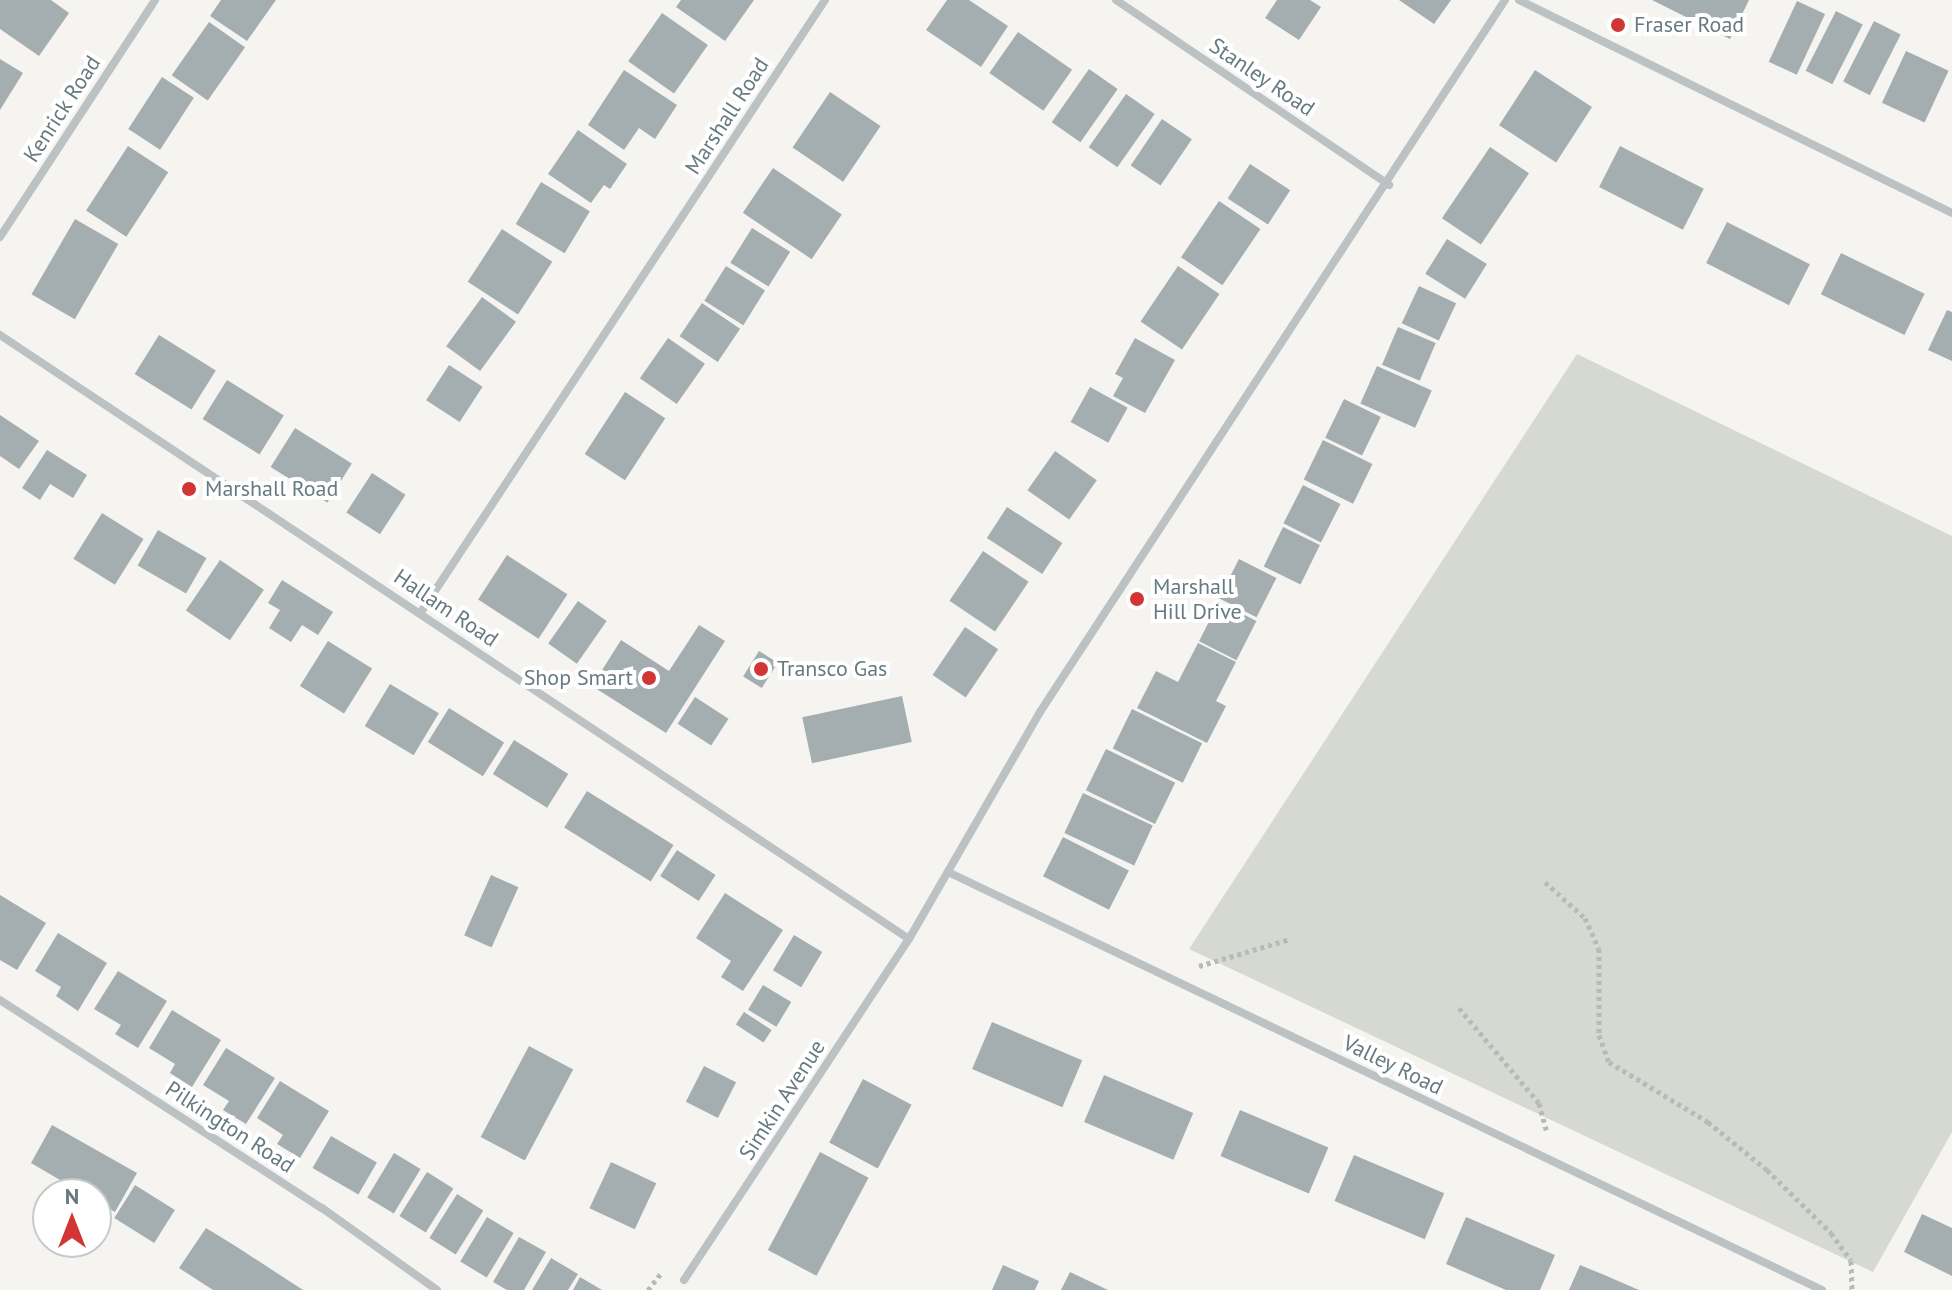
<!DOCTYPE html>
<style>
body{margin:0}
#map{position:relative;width:1952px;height:1290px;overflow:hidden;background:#f5f4f1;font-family:"PT Sans",sans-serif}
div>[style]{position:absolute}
.green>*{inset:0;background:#d6d9d1}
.building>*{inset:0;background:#a4aeb0;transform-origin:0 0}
.path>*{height:5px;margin-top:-2.5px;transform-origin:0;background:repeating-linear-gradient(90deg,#b6babb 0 4px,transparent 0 8px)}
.street>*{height:8px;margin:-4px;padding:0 4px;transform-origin:4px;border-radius:4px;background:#bcc1c3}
.dots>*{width:22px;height:22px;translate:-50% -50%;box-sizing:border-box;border:4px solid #fff;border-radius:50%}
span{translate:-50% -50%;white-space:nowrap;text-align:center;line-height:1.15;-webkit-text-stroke:8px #fff;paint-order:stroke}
.poi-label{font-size:22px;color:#667a80}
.left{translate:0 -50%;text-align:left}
.right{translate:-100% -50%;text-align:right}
.street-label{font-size:22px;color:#667a80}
.north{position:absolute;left:32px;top:1178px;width:80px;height:80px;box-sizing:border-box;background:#fff;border:2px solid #c2cacc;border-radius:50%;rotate:0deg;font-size:22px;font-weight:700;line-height:32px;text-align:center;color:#667a80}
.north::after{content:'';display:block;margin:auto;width:28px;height:36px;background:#d23634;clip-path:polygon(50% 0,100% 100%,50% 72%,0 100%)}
</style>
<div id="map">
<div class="green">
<div style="clip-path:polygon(1577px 354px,1952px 536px,1952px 1132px,1873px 1272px,1189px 949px)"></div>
</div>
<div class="building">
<div style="clip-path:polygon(0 0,51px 0,69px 13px,39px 56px,0 29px)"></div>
<div style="clip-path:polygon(221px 0,276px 0,247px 41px,210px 16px)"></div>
<div style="clip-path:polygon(681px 0,754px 0,725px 41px,676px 7px)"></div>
<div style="clip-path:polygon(947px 0,969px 0,1008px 26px,981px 67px,926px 30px)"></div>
<div style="clip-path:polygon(1277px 0,1310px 0,1321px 7px,1299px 40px,1265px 18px)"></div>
<div style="clip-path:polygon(1399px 0,1451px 0,1434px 24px)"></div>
<div style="clip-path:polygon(1652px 0,1749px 0,1730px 39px)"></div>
<div style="left:1797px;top:1px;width:31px;height:67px;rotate:25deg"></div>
<div style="left:1836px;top:11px;width:30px;height:67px;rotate:27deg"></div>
<div style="left:662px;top:13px;width:56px;height:59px;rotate:35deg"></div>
<div style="left:1874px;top:21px;width:30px;height:68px;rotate:27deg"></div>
<div style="left:209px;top:22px;width:44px;height:65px;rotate:35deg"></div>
<div style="left:1018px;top:32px;width:66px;height:50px;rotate:35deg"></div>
<div style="left:1906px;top:51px;width:47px;height:57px;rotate:25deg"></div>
<div style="clip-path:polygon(0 59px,23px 73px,0 110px)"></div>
<div style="left:1089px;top:69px;width:35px;height:65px;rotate:35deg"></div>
<div style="clip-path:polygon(624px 70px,677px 105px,655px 139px,639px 128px,624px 150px,588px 125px)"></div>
<div style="left:1535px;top:70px;width:68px;height:66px;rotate:33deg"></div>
<div style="left:162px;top:77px;width:38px;height:62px;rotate:33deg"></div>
<div style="left:830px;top:92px;width:61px;height:67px;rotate:34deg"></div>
<div style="left:1126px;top:94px;width:35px;height:65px;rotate:35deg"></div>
<div style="left:1162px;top:119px;width:36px;height:56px;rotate:34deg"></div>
<div style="clip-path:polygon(578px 130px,627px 164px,610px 189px,604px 185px,591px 203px,548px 174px)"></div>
<div style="left:128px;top:146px;width:48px;height:77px;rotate:33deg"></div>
<div style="left:1620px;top:146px;width:94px;height:46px;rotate:27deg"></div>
<div style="left:1490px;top:147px;width:47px;height:86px;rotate:34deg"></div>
<div style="left:1250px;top:164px;width:48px;height:41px;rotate:33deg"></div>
<div style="left:773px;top:168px;width:83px;height:54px;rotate:34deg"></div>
<div style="left:541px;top:182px;width:57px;height:49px;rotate:31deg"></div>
<div style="left:1219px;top:201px;width:50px;height:68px;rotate:34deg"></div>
<div style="left:75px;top:219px;width:50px;height:87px;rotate:30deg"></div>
<div style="left:1727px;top:222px;width:93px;height:46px;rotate:27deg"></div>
<div style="left:752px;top:228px;width:45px;height:41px;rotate:32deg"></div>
<div style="left:502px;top:229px;width:60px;height:63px;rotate:33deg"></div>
<div style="left:1447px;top:239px;width:47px;height:41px;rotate:32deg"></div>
<div style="left:1841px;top:253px;width:93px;height:46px;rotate:26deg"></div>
<div style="left:726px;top:266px;width:46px;height:41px;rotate:32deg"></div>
<div style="left:1178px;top:266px;width:50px;height:67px;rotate:34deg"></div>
<div style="left:1419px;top:286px;width:41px;height:41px;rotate:25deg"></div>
<div style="left:482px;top:297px;width:42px;height:61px;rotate:36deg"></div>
<div style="left:702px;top:303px;width:46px;height:40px;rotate:34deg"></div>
<div style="clip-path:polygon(1947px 310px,1952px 312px,1952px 361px,1928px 350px)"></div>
<div style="left:1398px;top:327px;width:41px;height:41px;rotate:23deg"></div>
<div style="left:159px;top:335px;width:67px;height:46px;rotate:32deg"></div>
<div style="left:668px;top:338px;width:45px;height:49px;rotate:35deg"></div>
<div style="clip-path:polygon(1135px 338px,1175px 360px,1145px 413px,1113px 396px,1123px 378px,1115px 374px)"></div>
<div style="left:449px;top:365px;width:40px;height:42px;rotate:33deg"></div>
<div style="left:1377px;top:366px;width:60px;height:41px;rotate:24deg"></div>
<div style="left:227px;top:380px;width:67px;height:46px;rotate:32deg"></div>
<div style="left:1090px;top:387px;width:43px;height:40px;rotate:29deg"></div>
<div style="left:625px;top:392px;width:48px;height:74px;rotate:33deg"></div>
<div style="left:1344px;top:399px;width:41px;height:43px;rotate:26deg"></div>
<div style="clip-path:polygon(0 415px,39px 441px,19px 469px,0 456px)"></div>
<div style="left:295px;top:428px;width:67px;height:46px;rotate:32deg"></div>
<div style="left:1323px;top:440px;width:55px;height:44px;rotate:26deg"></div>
<div style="clip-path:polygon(47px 450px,87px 475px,73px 498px,50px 484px,40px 500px,22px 488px)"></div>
<div style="left:1055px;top:451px;width:51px;height:48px;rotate:35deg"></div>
<div style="left:372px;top:473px;width:40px;height:47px;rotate:33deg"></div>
<div style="left:1303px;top:485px;width:42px;height:43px;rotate:27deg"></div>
<div style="left:1007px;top:507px;width:66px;height:37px;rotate:33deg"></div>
<div style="left:102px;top:513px;width:49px;height:54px;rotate:32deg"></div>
<div style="left:1283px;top:527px;width:41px;height:44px;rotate:26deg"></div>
<div style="left:158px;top:530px;width:56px;height:41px;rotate:30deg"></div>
<div style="left:983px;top:551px;width:55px;height:60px;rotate:34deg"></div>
<div style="left:507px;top:555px;width:72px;height:53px;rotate:33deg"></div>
<div style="left:1239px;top:559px;width:42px;height:44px;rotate:27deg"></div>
<div style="left:220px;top:560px;width:53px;height:61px;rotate:34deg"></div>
<div style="clip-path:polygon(282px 580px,333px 612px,318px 635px,302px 625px,291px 642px,269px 628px,280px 610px,268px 603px)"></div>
<div style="left:578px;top:601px;width:35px;height:52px;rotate:35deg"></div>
<div style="left:1219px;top:602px;width:42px;height:44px;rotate:27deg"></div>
<div style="clip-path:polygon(699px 625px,725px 641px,666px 733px,592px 686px,621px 640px,669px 671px)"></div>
<div style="left:965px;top:627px;width:40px;height:58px;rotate:34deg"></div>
<div style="left:328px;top:641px;width:52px;height:53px;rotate:32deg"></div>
<div style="clip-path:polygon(1198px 643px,1236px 662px,1216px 701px,1226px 706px,1207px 743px,1137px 708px,1156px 671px,1178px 682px)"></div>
<div style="left:759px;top:651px;width:22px;height:30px;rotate:32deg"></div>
<div style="left:390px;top:684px;width:57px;height:49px;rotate:31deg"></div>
<div style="left:902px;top:696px;width:47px;height:102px;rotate:78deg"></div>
<div style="left:695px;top:697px;width:40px;height:32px;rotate:33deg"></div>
<div style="left:449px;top:708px;width:65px;height:40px;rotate:32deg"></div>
<div style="left:1132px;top:709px;width:78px;height:44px;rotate:26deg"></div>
<div style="left:514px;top:740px;width:64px;height:40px;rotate:32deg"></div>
<div style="left:1106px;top:749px;width:77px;height:46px;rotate:26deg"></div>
<div style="left:587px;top:791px;width:102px;height:43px;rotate:32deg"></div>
<div style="left:1083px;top:793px;width:77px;height:44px;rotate:25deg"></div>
<div style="left:1063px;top:837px;width:74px;height:44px;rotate:27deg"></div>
<div style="left:677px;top:850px;width:46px;height:31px;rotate:33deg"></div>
<div style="left:491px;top:875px;width:30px;height:66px;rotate:24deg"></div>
<div style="clip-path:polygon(725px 893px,783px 930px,743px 991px,721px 977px,731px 961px,696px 938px)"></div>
<div style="clip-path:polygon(0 895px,46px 923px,17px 970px,0 960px)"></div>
<div style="clip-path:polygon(58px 933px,107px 963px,78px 1011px,56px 996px,61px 987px,35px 971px)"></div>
<div style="left:794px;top:935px;width:33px;height:41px;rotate:31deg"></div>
<div style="clip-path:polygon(118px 971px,167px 1001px,138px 1048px,115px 1034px,121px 1025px,94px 1009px)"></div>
<div style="left:763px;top:985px;width:33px;height:29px;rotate:31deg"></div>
<div style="clip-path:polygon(172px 1010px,221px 1040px,192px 1087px,170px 1073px,175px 1064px,149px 1048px)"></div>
<div style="left:744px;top:1012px;width:33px;height:15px;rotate:33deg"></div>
<div style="left:992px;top:1022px;width:98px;height:51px;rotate:23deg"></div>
<div style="left:529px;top:1046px;width:50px;height:103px;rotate:28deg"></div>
<div style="clip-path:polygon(226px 1048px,275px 1078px,246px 1124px,223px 1110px,229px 1101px,203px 1085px)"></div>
<div style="left:704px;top:1066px;width:36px;height:40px;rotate:27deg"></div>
<div style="left:1104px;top:1075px;width:97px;height:51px;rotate:23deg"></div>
<div style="left:863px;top:1079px;width:55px;height:72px;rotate:28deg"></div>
<div style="clip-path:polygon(280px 1081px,329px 1111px,300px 1158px,277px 1144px,283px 1135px,257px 1118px)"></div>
<div style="left:1240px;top:1110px;width:96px;height:50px;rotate:23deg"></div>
<div style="clip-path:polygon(52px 1125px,137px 1173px,115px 1212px,96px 1201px,96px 1194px,84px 1194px,31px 1163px)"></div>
<div style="left:331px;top:1136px;width:53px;height:37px;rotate:30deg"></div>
<div style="left:820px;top:1152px;width:55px;height:111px;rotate:28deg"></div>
<div style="left:394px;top:1153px;width:31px;height:52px;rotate:31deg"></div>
<div style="left:1354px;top:1155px;width:98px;height:50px;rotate:23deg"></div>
<div style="left:611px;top:1162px;width:50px;height:51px;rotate:25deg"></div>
<div style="left:427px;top:1172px;width:31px;height:52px;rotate:32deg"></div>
<div style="left:135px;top:1185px;width:47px;height:39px;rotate:32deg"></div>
<div style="left:457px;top:1194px;width:31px;height:52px;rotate:32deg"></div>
<div style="clip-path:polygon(1922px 1214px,1952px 1228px,1952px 1276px,1904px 1252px)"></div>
<div style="left:487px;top:1217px;width:31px;height:52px;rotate:31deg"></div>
<div style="clip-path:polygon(1466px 1217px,1555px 1255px,1540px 1290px,1506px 1290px,1446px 1264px)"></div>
<div style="clip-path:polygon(206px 1228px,237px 1247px,303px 1290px,213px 1290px,179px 1268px)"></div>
<div style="clip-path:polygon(519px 1237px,546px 1252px,524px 1290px,507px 1290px,493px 1282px)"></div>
<div style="clip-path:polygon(551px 1258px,578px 1274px,568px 1290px,532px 1290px)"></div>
<div style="clip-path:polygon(1003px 1265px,1039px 1281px,1035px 1290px,992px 1290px)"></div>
<div style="clip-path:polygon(1580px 1265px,1602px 1274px,1639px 1290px,1569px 1290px)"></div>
<div style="clip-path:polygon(1070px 1272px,1108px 1290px,1061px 1290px)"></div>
<div style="clip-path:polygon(580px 1277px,602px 1290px,573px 1290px)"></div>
</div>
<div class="path">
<div style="left:1545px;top:882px;width:54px;rotate:42deg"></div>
<div style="left:1585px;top:918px;width:34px;rotate:66deg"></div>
<div style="left:1599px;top:949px;width:86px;rotate:90deg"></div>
<div style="left:1599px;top:1035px;width:29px;rotate:70deg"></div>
<div style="left:1609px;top:1062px;width:116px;rotate:31.2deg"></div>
<div style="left:1708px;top:1122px;width:76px;rotate:39.1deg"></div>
<div style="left:1767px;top:1170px;width:90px;rotate:44.5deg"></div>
<div style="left:1831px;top:1233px;width:34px;rotate:54deg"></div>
<div style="left:1851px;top:1261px;width:29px;rotate:88deg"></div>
<div style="left:1199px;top:966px;width:95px;rotate:-16.5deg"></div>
<div style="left:1459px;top:1008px;width:124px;rotate:49.9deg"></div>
<div style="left:1539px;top:1103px;width:31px;rotate:75deg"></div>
<div style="left:648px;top:1290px;width:23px;rotate:-52deg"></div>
</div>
<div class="street">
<div style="left:1116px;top:0;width:330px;rotate:34.1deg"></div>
<div style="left:1519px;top:0;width:483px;rotate:26.2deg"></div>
<div style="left:0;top:237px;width:283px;rotate:-56.8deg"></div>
<div style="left:0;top:335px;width:1091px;rotate:33.6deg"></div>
<div style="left:421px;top:612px;width:733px;rotate:-56.57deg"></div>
<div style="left:948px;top:872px;width:969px;rotate:25.56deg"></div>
<div style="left:0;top:1000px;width:383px;rotate:32.9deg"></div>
<div style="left:322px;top:1208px;width:141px;rotate:35.5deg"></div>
<div style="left:684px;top:1280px;width:409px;rotate:-56.6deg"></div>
<div style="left:909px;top:939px;width:262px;rotate:-60deg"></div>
<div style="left:1040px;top:712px;width:850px;rotate:-56.85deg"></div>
</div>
<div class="dots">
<div style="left:1618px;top:25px;background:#d23634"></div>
<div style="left:189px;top:489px;background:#d23634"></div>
<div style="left:1137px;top:599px;background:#d23634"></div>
<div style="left:761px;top:669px;background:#d23634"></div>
<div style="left:649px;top:678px;background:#d23634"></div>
</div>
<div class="poi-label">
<span class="left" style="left:1634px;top:25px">Fraser Road</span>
<span class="left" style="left:205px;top:489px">Marshall Road</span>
<span class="left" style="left:1153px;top:599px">Marshall<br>Hill Drive</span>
<span class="left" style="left:777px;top:669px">Transco Gas</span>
<span class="right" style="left:633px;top:678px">Shop Smart</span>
</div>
<div class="street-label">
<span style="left:1262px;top:77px;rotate:34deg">Stanley Road</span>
<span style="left:62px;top:109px;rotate:-57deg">Kenrick Road</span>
<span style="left:727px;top:116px;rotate:-57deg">Marshall Road</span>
<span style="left:446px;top:608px;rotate:34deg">Hallam Road</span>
<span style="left:1393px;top:1065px;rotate:26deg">Valley Road</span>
<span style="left:782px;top:1100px;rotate:-57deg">Simkin Avenue</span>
<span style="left:230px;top:1127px;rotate:33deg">Pilkington Road</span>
</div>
<div class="north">N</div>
</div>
